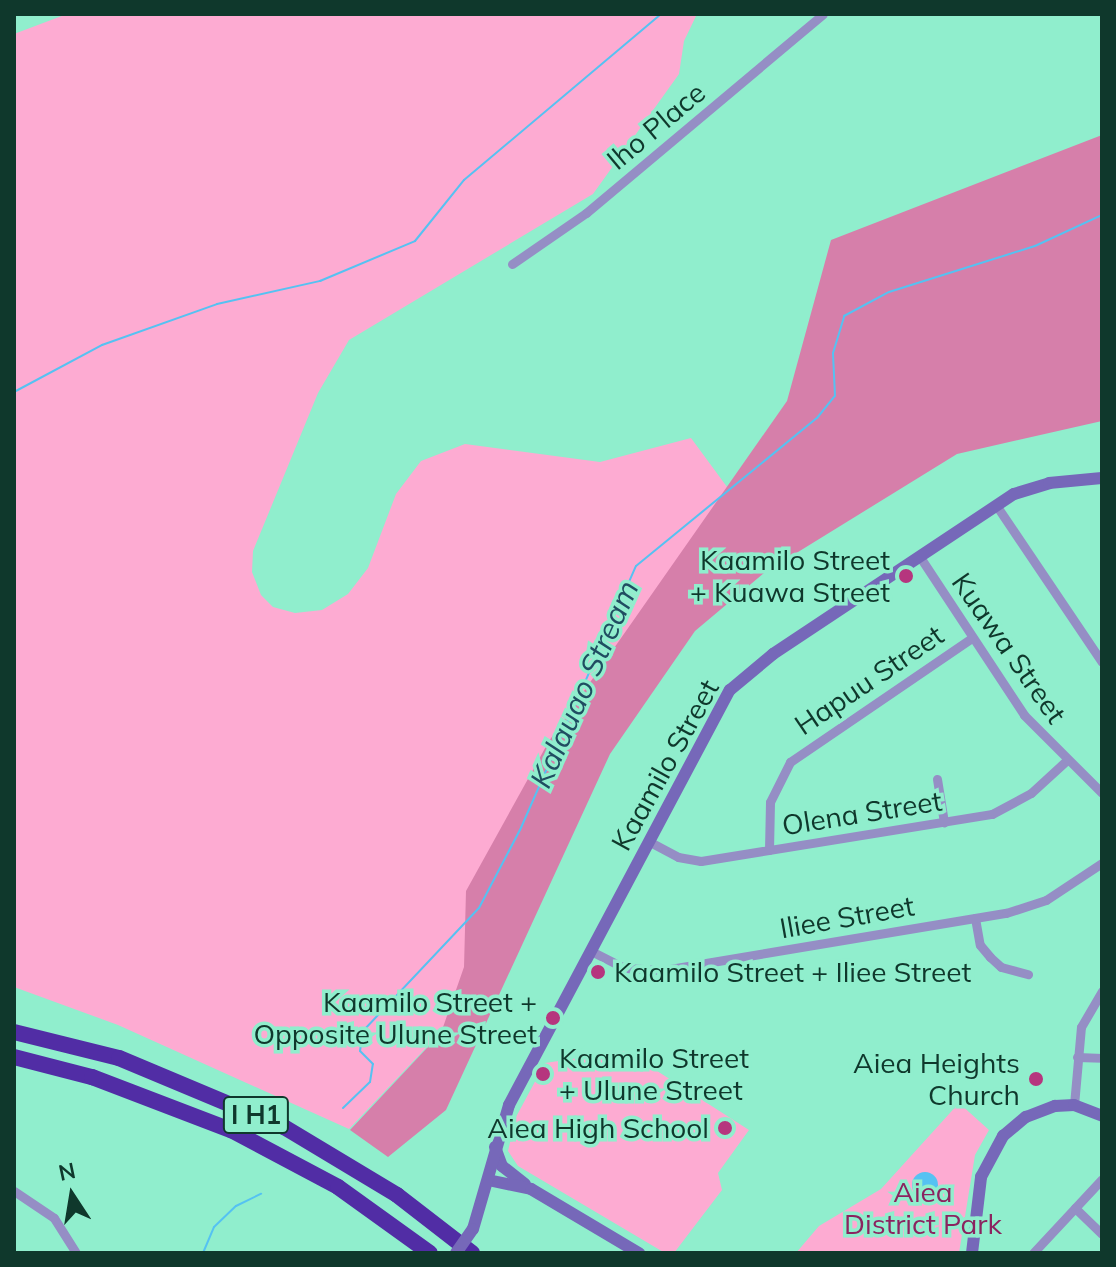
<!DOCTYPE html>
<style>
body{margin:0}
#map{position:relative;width:1116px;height:1267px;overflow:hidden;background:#90eecd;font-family:Mulish,sans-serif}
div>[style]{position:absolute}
.green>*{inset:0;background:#fdabd2}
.forest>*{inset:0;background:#d67faa}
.water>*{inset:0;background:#55c2f2}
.round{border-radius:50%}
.stream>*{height:2px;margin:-1px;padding:0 1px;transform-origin:1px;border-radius:1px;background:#55c2f2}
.street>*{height:9px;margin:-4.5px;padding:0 4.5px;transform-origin:4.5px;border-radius:4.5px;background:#958ec5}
.secondary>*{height:12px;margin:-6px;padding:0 6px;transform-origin:6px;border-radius:6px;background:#7668b9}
.highway>*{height:16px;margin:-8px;padding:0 8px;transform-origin:8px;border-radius:8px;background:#512da5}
.secondary-bridge>*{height:12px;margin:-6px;padding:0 6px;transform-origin:6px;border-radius:6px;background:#7668b9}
.dots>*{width:22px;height:22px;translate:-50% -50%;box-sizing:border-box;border:4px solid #90eecd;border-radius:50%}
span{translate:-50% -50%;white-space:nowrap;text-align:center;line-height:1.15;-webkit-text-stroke:7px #90eecd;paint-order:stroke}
.shield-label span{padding:2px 6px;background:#90eecd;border:2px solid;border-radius:6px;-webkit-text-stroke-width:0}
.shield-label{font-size:26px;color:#0f382c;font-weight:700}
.street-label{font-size:28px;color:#0f382c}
.poi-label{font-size:28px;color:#0f382c}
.right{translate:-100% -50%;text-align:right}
.left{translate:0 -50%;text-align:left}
.park-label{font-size:28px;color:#8b235f}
.water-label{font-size:30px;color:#204d61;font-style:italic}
.frame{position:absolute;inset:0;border:16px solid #0f382c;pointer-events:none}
.north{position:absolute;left:32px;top:1155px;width:80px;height:80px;-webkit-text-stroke:6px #90eecd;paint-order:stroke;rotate:348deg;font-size:22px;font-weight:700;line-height:32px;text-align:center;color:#0f382c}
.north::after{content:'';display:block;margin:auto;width:28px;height:36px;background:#0f382c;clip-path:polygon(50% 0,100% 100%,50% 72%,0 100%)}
</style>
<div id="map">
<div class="green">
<div style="clip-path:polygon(67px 14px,697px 14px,684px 41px,679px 74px,593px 194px,349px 340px,318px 393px,253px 551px,252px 572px,261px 595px,273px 607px,295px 613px,322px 610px,348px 594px,368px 568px,396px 494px,421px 461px,465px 444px,600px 462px,691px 438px,744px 510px,660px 635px,440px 1033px,349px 1129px,118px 1025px,14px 987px,14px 34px)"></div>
<div style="clip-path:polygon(626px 1051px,749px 1130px,718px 1173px,722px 1190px,674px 1253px,665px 1253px,518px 1166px,508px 1151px,516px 1117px,545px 1063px)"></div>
<div style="clip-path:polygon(959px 1103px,989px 1130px,975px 1155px,959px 1253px,796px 1253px,819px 1226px,881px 1189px)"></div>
</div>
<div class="forest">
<div style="clip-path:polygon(1102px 135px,1102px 421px,957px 454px,764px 573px,695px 631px,610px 754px,446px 1110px,388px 1157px,350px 1130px,441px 1033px,464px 967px,466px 891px,549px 741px,787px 401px,831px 240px)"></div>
</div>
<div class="water">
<div class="round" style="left:912px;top:1172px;width:26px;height:26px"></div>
</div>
<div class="stream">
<div style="left:14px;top:392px;width:100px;rotate:-28.1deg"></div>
<div style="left:102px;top:345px;width:122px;rotate:-19.6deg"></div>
<div style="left:217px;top:304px;width:106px;rotate:-12.6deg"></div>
<div style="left:320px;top:281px;width:103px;rotate:-22.8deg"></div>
<div style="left:415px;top:241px;width:78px;rotate:-51.2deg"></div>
<div style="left:464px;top:180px;width:258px;rotate:-40.1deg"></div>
<div style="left:343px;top:1108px;width:37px;rotate:-44deg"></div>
<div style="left:370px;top:1082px;width:18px;rotate:-81deg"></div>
<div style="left:373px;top:1064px;width:18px;rotate:-135deg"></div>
<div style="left:360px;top:1051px;width:20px;rotate:-81deg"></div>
<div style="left:363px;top:1031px;width:169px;rotate:-46.7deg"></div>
<div style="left:479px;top:908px;width:88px;rotate:-62.3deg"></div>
<div style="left:520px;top:830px;width:288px;rotate:-66.3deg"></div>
<div style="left:636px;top:566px;width:234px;rotate:-39.3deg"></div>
<div style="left:817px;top:418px;width:28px;rotate:-51deg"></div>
<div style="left:835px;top:396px;width:43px;rotate:-92.7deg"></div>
<div style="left:833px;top:353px;width:39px;rotate:-73deg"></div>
<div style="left:844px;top:316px;width:51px;rotate:-28.1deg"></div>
<div style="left:889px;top:292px;width:153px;rotate:-17.5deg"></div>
<div style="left:1035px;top:246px;width:74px;rotate:-24.8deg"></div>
<div style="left:203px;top:1253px;width:28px;rotate:-67deg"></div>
<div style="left:214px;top:1227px;width:30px;rotate:-44deg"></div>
<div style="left:236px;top:1206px;width:28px;rotate:-26deg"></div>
</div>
<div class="street">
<div style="left:512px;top:264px;width:90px;rotate:-34.6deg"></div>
<div style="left:586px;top:213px;width:309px;rotate:-40deg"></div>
<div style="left:996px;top:505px;width:189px;rotate:56deg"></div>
<div style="left:920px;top:557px;width:189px;rotate:56.6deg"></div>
<div style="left:1024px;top:715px;width:110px;rotate:45deg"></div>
<div style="left:937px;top:779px;width:44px;rotate:80.8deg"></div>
<div style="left:650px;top:842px;width:32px;rotate:28deg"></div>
<div style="left:678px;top:857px;width:23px;rotate:10deg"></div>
<div style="left:701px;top:861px;width:295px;rotate:-9.2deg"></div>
<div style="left:992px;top:814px;width:44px;rotate:-28.3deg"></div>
<div style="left:1031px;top:793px;width:49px;rotate:-42.5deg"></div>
<div style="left:769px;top:850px;width:48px;rotate:-88.8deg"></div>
<div style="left:770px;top:802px;width:45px;rotate:-63.4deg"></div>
<div style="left:790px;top:762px;width:220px;rotate:-34.3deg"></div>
<div style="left:975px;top:918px;width:27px;rotate:80deg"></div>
<div style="left:980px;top:945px;width:16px;rotate:50deg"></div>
<div style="left:990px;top:957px;width:15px;rotate:42deg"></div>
<div style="left:1001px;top:967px;width:28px;rotate:15deg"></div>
<div style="left:591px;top:951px;width:37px;rotate:27deg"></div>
<div style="left:624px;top:968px;width:40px;rotate:2.9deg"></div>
<div style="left:664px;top:970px;width:347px;rotate:-9.5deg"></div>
<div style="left:1006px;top:913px;width:42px;rotate:-18deg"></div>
<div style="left:1046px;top:900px;width:67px;rotate:-33.5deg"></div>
<div style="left:1077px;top:1057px;width:25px;rotate:2deg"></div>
<div style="left:1074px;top:1105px;width:78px;rotate:-84.9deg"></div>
<div style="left:1081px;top:1027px;width:42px;rotate:-59.7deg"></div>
<div style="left:14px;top:1191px;width:48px;rotate:34deg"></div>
<div style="left:54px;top:1218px;width:41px;rotate:57.8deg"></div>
<div style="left:1075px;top:1208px;width:37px;rotate:44deg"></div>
<div style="left:1033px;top:1253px;width:101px;rotate:-47deg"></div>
</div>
<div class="secondary">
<div style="left:495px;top:1147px;width:20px;rotate:70deg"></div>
<div style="left:502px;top:1166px;width:29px;rotate:38deg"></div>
<div style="left:488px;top:1180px;width:44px;rotate:11.8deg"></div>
<div style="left:531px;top:1189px;width:126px;rotate:30.7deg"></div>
<div style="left:473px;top:1229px;width:129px;rotate:-73.8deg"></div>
<div style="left:509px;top:1105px;width:470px;rotate:-62deg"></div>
<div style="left:730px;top:690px;width:56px;rotate:-39.9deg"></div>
<div style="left:773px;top:654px;width:289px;rotate:-33.6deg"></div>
<div style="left:1014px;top:494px;width:37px;rotate:-17deg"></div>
<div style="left:1049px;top:483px;width:53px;rotate:-5.4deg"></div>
<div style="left:972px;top:1253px;width:77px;rotate:-83.2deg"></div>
<div style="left:981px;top:1177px;width:47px;rotate:-61.8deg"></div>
<div style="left:1003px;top:1136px;width:30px;rotate:-40deg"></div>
<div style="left:1026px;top:1117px;width:31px;rotate:-21deg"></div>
<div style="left:1055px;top:1106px;width:19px;rotate:-3deg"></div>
<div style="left:1074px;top:1105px;width:30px;rotate:21deg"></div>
</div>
<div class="highway">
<div style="left:14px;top:1032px;width:108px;rotate:13.9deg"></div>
<div style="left:119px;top:1058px;width:179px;rotate:22.7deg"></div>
<div style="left:284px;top:1127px;width:132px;rotate:31deg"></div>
<div style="left:397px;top:1195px;width:95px;rotate:37.7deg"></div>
<div style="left:14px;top:1057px;width:81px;rotate:14.4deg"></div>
<div style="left:92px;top:1077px;width:149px;rotate:20.9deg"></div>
<div style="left:231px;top:1130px;width:121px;rotate:28deg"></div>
<div style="left:338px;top:1187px;width:113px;rotate:35.7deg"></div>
</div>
<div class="secondary-bridge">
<div style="left:456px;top:1253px;width:29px;rotate:-55deg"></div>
</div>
<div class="dots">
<div style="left:906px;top:576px;background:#b6357e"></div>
<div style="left:598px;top:972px;background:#b6357e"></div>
<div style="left:553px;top:1018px;background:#b6357e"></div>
<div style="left:543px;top:1074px;background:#b6357e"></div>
<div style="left:1036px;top:1079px;background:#b6357e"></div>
<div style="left:725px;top:1128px;background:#b6357e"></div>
</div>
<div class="shield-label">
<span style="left:256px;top:1115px">I H1</span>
</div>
<div class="street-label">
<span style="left:656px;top:126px;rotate:-40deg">Iho Place</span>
<span style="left:1009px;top:648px;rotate:55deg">Kuawa Street</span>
<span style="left:869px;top:680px;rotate:-34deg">Hapuu Street</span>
<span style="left:665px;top:765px;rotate:-61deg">Kaamilo Street</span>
<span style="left:862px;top:813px;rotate:-9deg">Olena Street</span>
<span style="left:847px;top:917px;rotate:-10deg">Iliee Street</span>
</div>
<div class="poi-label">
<span class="right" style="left:890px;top:576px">Kaamilo Street<br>+ Kuawa Street</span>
<span class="left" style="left:614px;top:972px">Kaamilo Street + Iliee Street</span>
<span class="right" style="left:537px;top:1018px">Kaamilo Street +<br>Opposite Ulune Street</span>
<span class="left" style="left:559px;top:1074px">Kaamilo Street<br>+ Ulune Street</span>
<span class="right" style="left:1020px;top:1079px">Aiea Heights<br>Church</span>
<span class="right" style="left:709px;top:1128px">Aiea High School</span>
</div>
<div class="park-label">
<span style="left:923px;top:1208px">Aiea<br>District Park</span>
</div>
<div class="water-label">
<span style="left:584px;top:684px;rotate:-66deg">Kalauao Stream</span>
</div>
<div class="frame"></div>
<div class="north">N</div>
</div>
